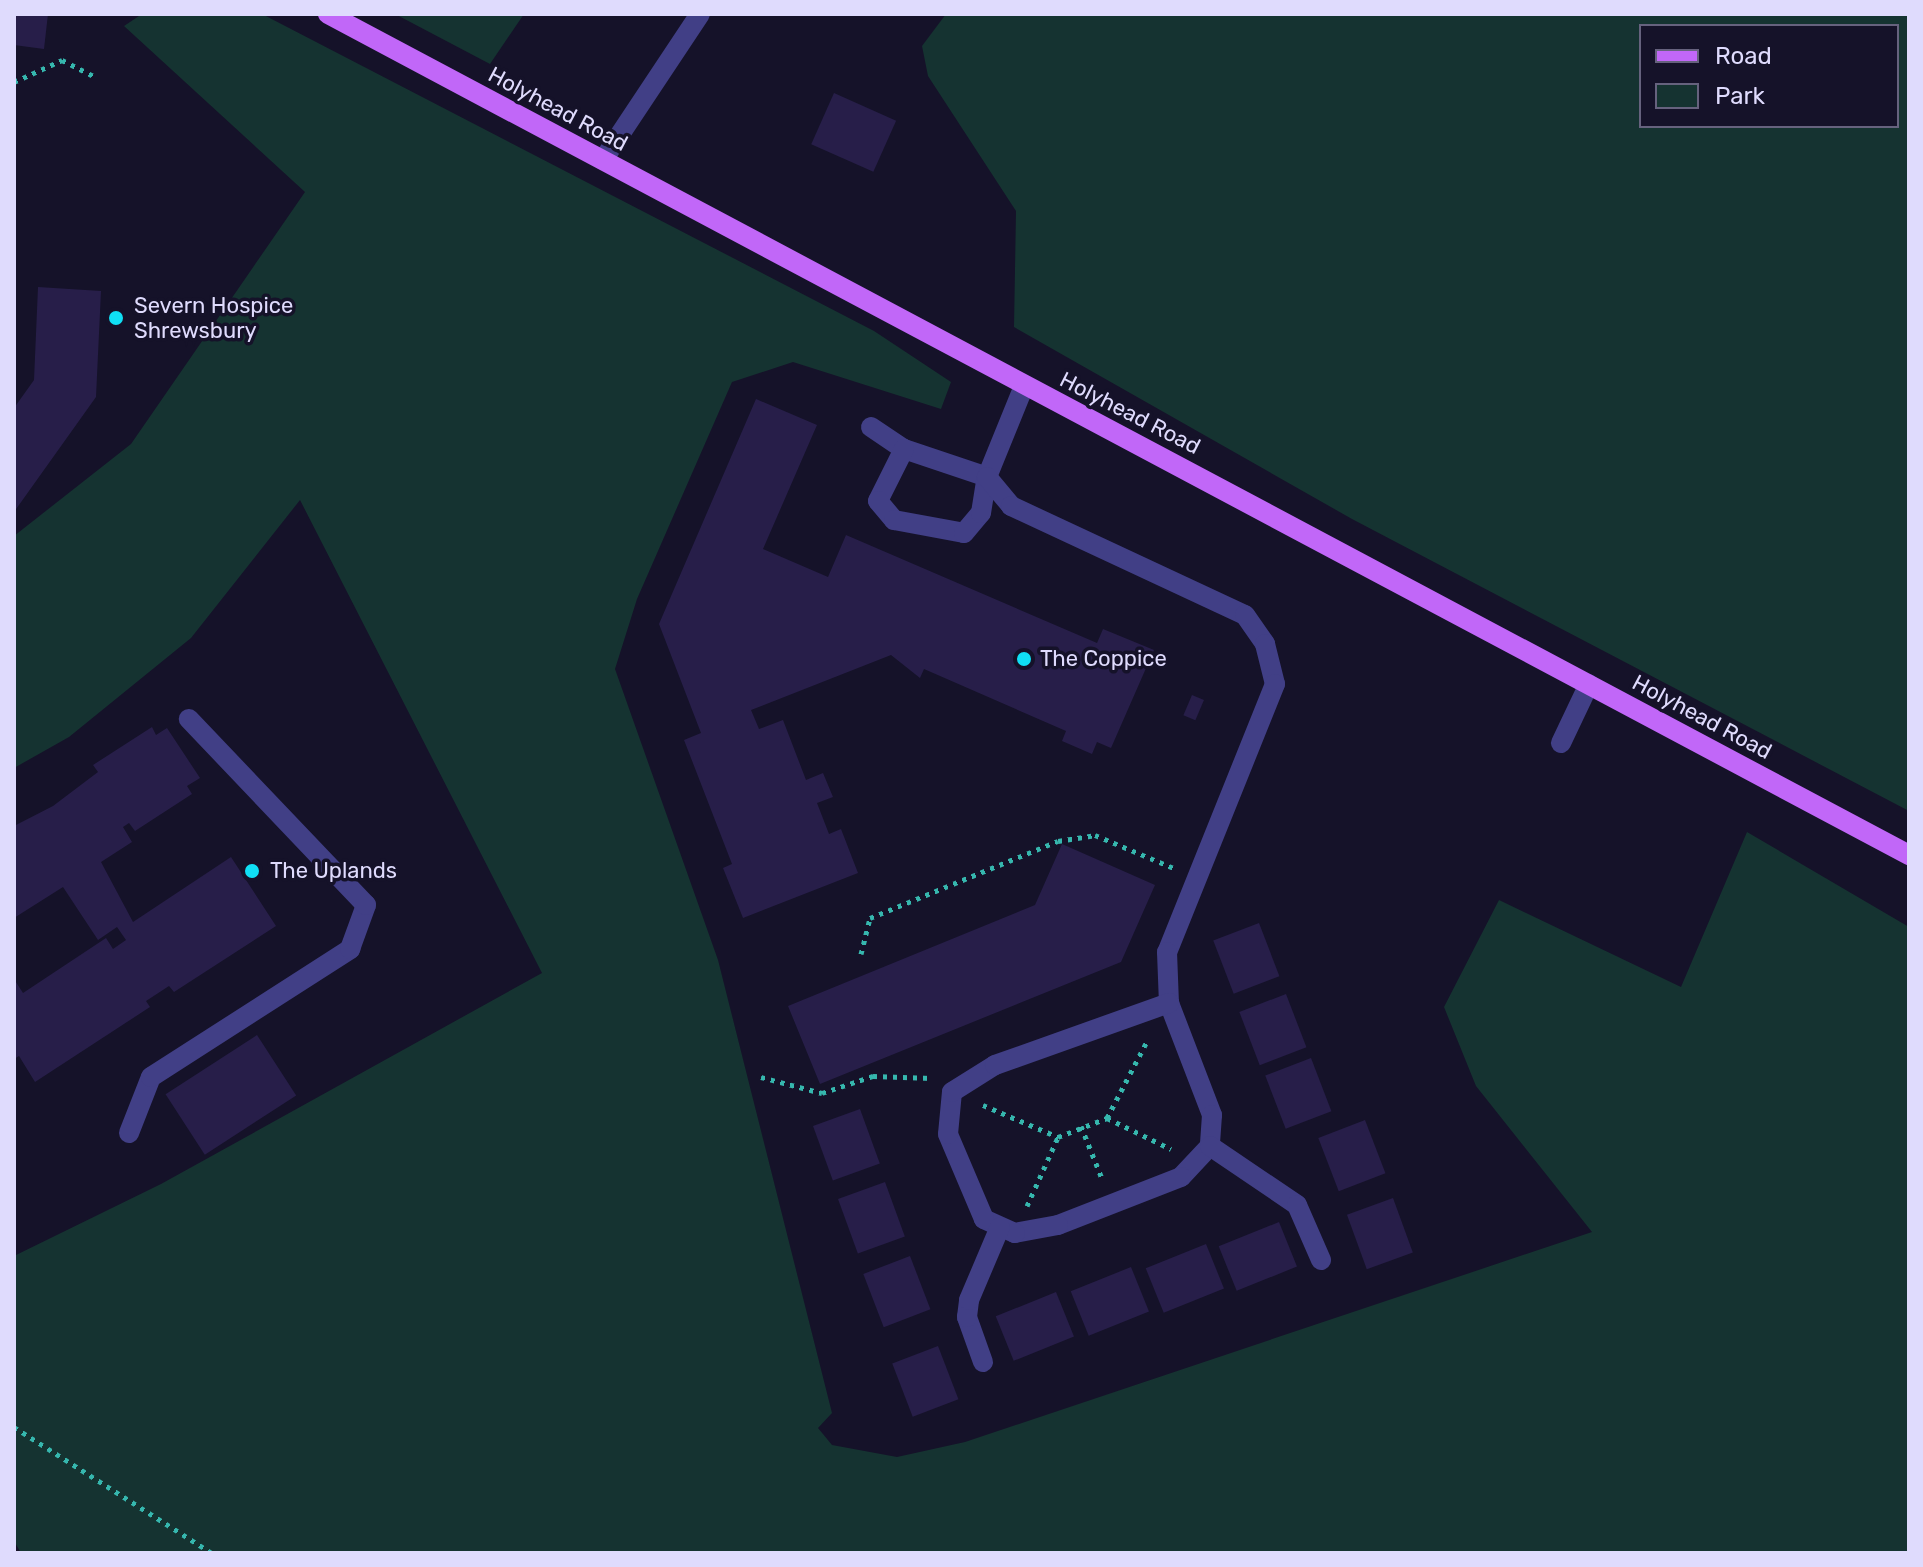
<!DOCTYPE html>
<style>
body{margin:0}
#map{position:relative;width:1923px;height:1567px;overflow:hidden;background:#151229;font-family:Rubik,sans-serif}
div>[style]{position:absolute}
.green>*{inset:0;background:#153331}
.building>*{inset:0;background:#271e49;transform-origin:0 0}
.path>*{height:5px;margin-top:-2.5px;transform-origin:0;background:repeating-linear-gradient(90deg,#36b7ae 0 4px,transparent 0 10px)}
.minor>*{height:20px;margin:-10px;padding:0 10px;transform-origin:10px;border-radius:10px;background:#413f86}
.major>*{height:20px;margin:-10px;padding:0 10px;transform-origin:10px;border-radius:10px;background:#c167f8}
.dots>*{width:22px;height:22px;translate:-50% -50%;box-sizing:border-box;border:4px solid #151229;border-radius:50%}
span{translate:-50% -50%;white-space:nowrap;text-align:center;line-height:1.15;-webkit-text-stroke:7px #151229;paint-order:stroke}
.street-label{font-size:22px;color:#dfdbfd}
.poi-label{font-size:22px;color:#dfdbfd}
.left{translate:0 -50%;text-align:left}
.frame{position:absolute;inset:0;border:16px solid #dfdbfd;pointer-events:none}
.legend{position:absolute;left:1639px;top:24px;width:260px;height:104px;box-sizing:border-box;background:#151229;border:2px solid #66627e;margin:0;padding:10px 14px;list-style:none;font-size:24px;color:#dfdbfd}
.legend li{display:flex;align-items:center;gap:16px;height:40px}
.legend b{width:40px;border:2px solid #66627e}
</style>
<div id="map">
<div class="green">
<div style="clip-path:polygon(142px 14px,262px 14px,874px 331px,951px 382px,941px 409px,793px 362px,732px 382px,637px 599px,615px 669px,718px 960px,832px 1413px,818px 1428px,832px 1445px,897px 1457px,965px 1442px,1592px 1232px,1476px 1086px,1444px 1007px,1499px 900px,1681px 987px,1747px 832px,1909px 927px,1909px 1553px,21px 1553px,14px 1541px,14px 1256px,161px 1184px,542px 973px,300px 500px,191px 638px,69px 737px,14px 768px,14px 536px,131px 444px,305px 192px,124px 26px)"></div>
<div style="clip-path:polygon(395px 14px,524px 14px,490px 64px)"></div>
<div style="clip-path:polygon(evenodd,946px 14px,1909px 14px,1909px 811px,1352px 519px,1014px 327px,1016px 211px,928px 76px,922px 46px,946px 14px,1897px 26px,1897px 126px,1641px 126px,1641px 26px,1897px 26px)"></div>
</div>
<div class="building">
<div style="clip-path:polygon(14px 14px,48px 14px,44px 49px,14px 45px)"></div>
<div style="left:834px;top:93px;width:68px;height:56px;rotate:24deg"></div>
<div style="clip-path:polygon(38px 287px,101px 291px,96px 397px,14px 512px,14px 408px,34px 380px)"></div>
<div style="clip-path:polygon(756px 399px,817px 425px,763px 549px,828px 577px,846px 535px,1097px 643px,1103px 629px,1154px 650px,1111px 748px,1097px 742px,1092px 754px,1062px 741px,1066px 731px,924px 669px,920px 678px,891px 655px,751px 710px,759px 729px,783px 720px,806px 780px,823px 773px,833px 797px,817px 803px,829px 834px,841px 829px,858px 873px,743px 918px,723px 868px,732px 864px,684px 740px,701px 733px,659px 624px)"></div>
<div style="left:1192px;top:695px;width:13px;height:22px;rotate:23deg"></div>
<div style="clip-path:polygon(152px 727px,156px 735px,167px 728px,200px 778px,187px 786px,192px 794px,135px 831px,129px 823px,123px 827px,132px 842px,101px 862px,133px 922px,231px 857px,276px 926px,174px 992px,169px 986px,146px 1001px,150px 1007px,35px 1082px,19px 1056px,14px 1059px,14px 979px,23px 993px,106px 938px,113px 949px,126px 940px,117px 927px,98px 940px,63px 887px,14px 918px,14px 826px,53px 806px,98px 772px,93px 765px)"></div>
<div style="clip-path:polygon(1062px 844px,1155px 885px,1121px 962px,820px 1084px,788px 1006px,1035px 905px)"></div>
<div style="left:1259px;top:923px;width:57px;height:49px;rotate:69deg"></div>
<div style="left:1286px;top:994px;width:57px;height:50px;rotate:69deg"></div>
<div style="left:257px;top:1035px;width:72px;height:109px;rotate:57deg"></div>
<div style="left:1311px;top:1058px;width:57px;height:49px;rotate:69deg"></div>
<div style="left:860px;top:1109px;width:58px;height:50px;rotate:70deg"></div>
<div style="left:1365px;top:1120px;width:57px;height:50px;rotate:69deg"></div>
<div style="left:885px;top:1182px;width:58px;height:50px;rotate:70deg"></div>
<div style="left:1393px;top:1198px;width:58px;height:49px;rotate:70deg"></div>
<div style="left:1279px;top:1222px;width:48px;height:65px;rotate:68deg"></div>
<div style="left:1206px;top:1244px;width:48px;height:65px;rotate:68deg"></div>
<div style="left:910px;top:1256px;width:57px;height:50px;rotate:69deg"></div>
<div style="left:1131px;top:1267px;width:48px;height:65px;rotate:68deg"></div>
<div style="left:1056px;top:1292px;width:48px;height:65px;rotate:68deg"></div>
<div style="left:938px;top:1346px;width:57px;height:49px;rotate:69deg"></div>
</div>
<div class="path">
<div style="left:14px;top:82px;width:53px;rotate:-24.6deg"></div>
<div style="left:62px;top:60px;width:37px;rotate:27deg"></div>
<div style="left:861px;top:954px;width:37px;rotate:-76deg"></div>
<div style="left:870px;top:918px;width:203px;rotate:-22.3deg"></div>
<div style="left:1058px;top:841px;width:37px;rotate:-9deg"></div>
<div style="left:1095px;top:835px;width:86px;rotate:22.7deg"></div>
<div style="left:761px;top:1077px;width:63px;rotate:14.7deg"></div>
<div style="left:822px;top:1093px;width:54px;rotate:-18.4deg"></div>
<div style="left:873px;top:1076px;width:59px;rotate:1.9deg"></div>
<div style="left:983px;top:1105px;width:82px;rotate:23.1deg"></div>
<div style="left:1058px;top:1137px;width:53px;rotate:-21.2deg"></div>
<div style="left:1107px;top:1118px;width:87px;rotate:-62.5deg"></div>
<div style="left:1107px;top:1118px;width:71px;rotate:25.8deg"></div>
<div style="left:1081px;top:1126px;width:59px;rotate:68.2deg"></div>
<div style="left:1027px;top:1206px;width:76px;rotate:-65.8deg"></div>
<div style="left:14px;top:1427px;width:235px;rotate:32.5deg"></div>
</div>
<div class="minor">
<div style="left:603px;top:160px;width:175px;rotate:-56.4deg"></div>
<div style="left:871px;top:427px;width:40px;rotate:34deg"></div>
<div style="left:904px;top:449px;width:88px;rotate:18.6deg"></div>
<div style="left:987px;top:477px;width:98px;rotate:-67.9deg"></div>
<div style="left:904px;top:449px;width:58px;rotate:116.6deg"></div>
<div style="left:878px;top:501px;width:25px;rotate:50deg"></div>
<div style="left:894px;top:520px;width:71px;rotate:10.5deg"></div>
<div style="left:964px;top:533px;width:26px;rotate:-50deg"></div>
<div style="left:981px;top:513px;width:36px;rotate:-81deg"></div>
<div style="left:987px;top:477px;width:38px;rotate:50deg"></div>
<div style="left:1011px;top:506px;width:258px;rotate:25deg"></div>
<div style="left:1245px;top:615px;width:35px;rotate:55deg"></div>
<div style="left:1265px;top:644px;width:41px;rotate:76deg"></div>
<div style="left:1275px;top:684px;width:289px;rotate:111.9deg"></div>
<div style="left:1167px;top:952px;width:51px;rotate:87.8deg"></div>
<div style="left:1169px;top:1003px;width:120px;rotate:69deg"></div>
<div style="left:1212px;top:1115px;width:31px;rotate:94deg"></div>
<div style="left:1210px;top:1146px;width:42px;rotate:133.1deg"></div>
<div style="left:1181px;top:1177px;width:132px;rotate:158.7deg"></div>
<div style="left:1058px;top:1225px;width:44px;rotate:169.5deg"></div>
<div style="left:1015px;top:1233px;width:34px;rotate:-156deg"></div>
<div style="left:984px;top:1219px;width:92px;rotate:-113deg"></div>
<div style="left:948px;top:1134px;width:42px;rotate:-84.6deg"></div>
<div style="left:952px;top:1092px;width:51px;rotate:-32.1deg"></div>
<div style="left:995px;top:1065px;width:185px;rotate:-19.6deg"></div>
<div style="left:1561px;top:743px;width:65px;rotate:-64.6deg"></div>
<div style="left:129px;top:1133px;width:60px;rotate:-68.6deg"></div>
<div style="left:151px;top:1077px;width:237px;rotate:-32.7deg"></div>
<div style="left:350px;top:949px;width:47px;rotate:-70deg"></div>
<div style="left:366px;top:905px;width:257px;rotate:-133.6deg"></div>
<div style="left:1210px;top:1146px;width:105px;rotate:34.1deg"></div>
<div style="left:1297px;top:1205px;width:60px;rotate:66.4deg"></div>
<div style="left:983px;top:1362px;width:48px;rotate:-109.6deg"></div>
<div style="left:967px;top:1317px;width:17px;rotate:-83deg"></div>
<div style="left:969px;top:1300px;width:79px;rotate:-67deg"></div>
</div>
<div class="major">
<div style="left:328px;top:14px;width:1791px;rotate:28.01deg"></div>
</div>
<div class="dots">
<div style="left:116px;top:318px;background:#10dff5"></div>
<div style="left:1024px;top:659px;background:#10dff5"></div>
<div style="left:252px;top:871px;background:#10dff5"></div>
</div>
<div class="street-label">
<span style="left:558px;top:109px;rotate:28deg">Holyhead Road</span>
<span style="left:1130px;top:413px;rotate:27deg">Holyhead Road</span>
<span style="left:1702px;top:717px;rotate:28deg">Holyhead Road</span>
</div>
<div class="poi-label">
<span class="left" style="left:134px;top:318px">Severn Hospice<br>Shrewsbury</span>
<span class="left" style="left:1040px;top:659px">The Coppice</span>
<span class="left" style="left:270px;top:871px">The Uplands</span>
</div>
<div class="frame"></div>
<ul class="legend">
<li><b style="height:10px;background:#c167f8"></b>Road</li>
<li><b style="height:22px;background:#153331"></b>Park</li>
</ul>
</div>
